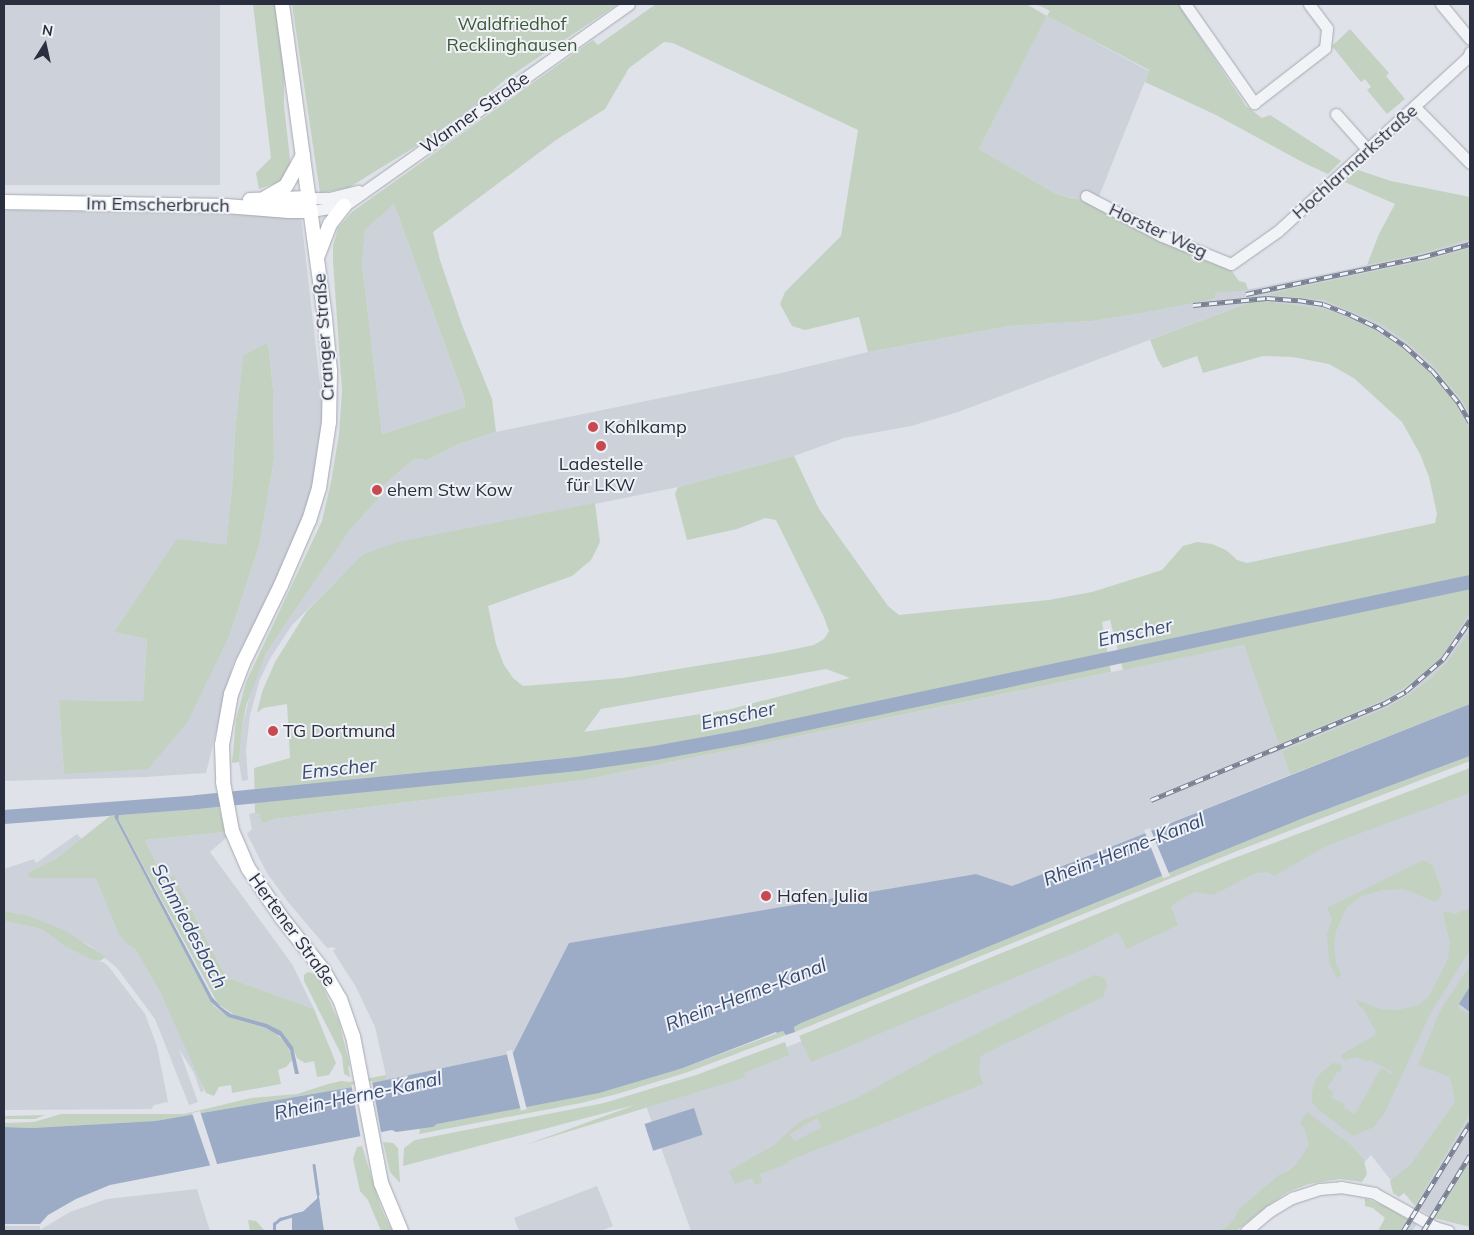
<!DOCTYPE html>
<meta charset="utf-8">
<style>
body{margin:0}
#map{position:relative;width:1474px;height:1235px;overflow:hidden;background:#dfe2e8;font-family:Mulish,sans-serif}
div>[style]{position:absolute}
.built>*{inset:0;background:#cdd1da;transform-origin:0 0}
.green>*{inset:0;background:#c3d1c1}
.water>*{inset:0;background:#9cacc7;transform-origin:0 0}
.pier>*{inset:0;background:#dfe2e8;transform-origin:0 0}
.stream>*{height:2.5px;margin:-1.25px;padding:0 1.25px;transform-origin:1.25px;border-radius:1.25px;background:#9cacc7}
.river>*{height:14px;margin:-7px;padding:0 7px;transform-origin:7px;border-radius:7px;background:#9cacc7}
.roads{filter:drop-shadow(0 0 1px #a5a9b2) drop-shadow(0 0 1px #a5a9b2)}
.minor>*{height:11px;margin:-5.5px;padding:0 5.5px;transform-origin:5.5px;border-radius:5.5px;background:#f2f3f6}
.major>*{height:14px;margin:-7px;padding:0 7px;transform-origin:7px;border-radius:7px;background:#fff}
.rail>*{height:4.5px;margin-top:-2.25px;transform-origin:0;background:repeating-linear-gradient(90deg,#eff1f6 0 8px,#798091 0 16px);box-sizing:border-box;border-block:1px solid #798091}
.dots>*{width:14px;height:14px;translate:-50% -50%;box-sizing:border-box;border:2px solid #eff1f6;border-radius:50%}
span{translate:-50% -50%;white-space:nowrap;text-align:center;line-height:1.15;-webkit-text-stroke:4px #eff1f6;paint-order:stroke}
.park-label{font-size:18px;color:#3a5a37}
.street-label{font-size:18px;color:#292f3e}
.poi-label{font-size:18px;color:#292f3e}
.left{translate:0 -50%;text-align:left}
.water-label{font-size:19px;color:#354a71;font-style:italic}
.frame{position:absolute;inset:0;border:5px solid #292f3e;pointer-events:none}
.north{position:absolute;left:20px;top:20px;width:50px;height:50px;-webkit-text-stroke:4px #eff1f6;paint-order:stroke;rotate:10deg;font-size:14px;font-weight:700;line-height:20px;text-align:center;color:#292f3e}
.north::after{content:'';display:block;margin:auto;width:18px;height:22px;background:#292f3e;clip-path:polygon(50% 0,100% 100%,50% 72%,0 100%)}
</style>
<div id="map">
<div class="built">
<div style="left:4px;top:4px;width:216px;height:181px"></div>
<div style="clip-path:polygon(1047px 16px,1149px 71px,1094px 209px,1074px 198px,1056px 194px,979px 149px)"></div>
<div style="clip-path:polygon(394px 204px,464px 397px,465px 407px,382px 434px,362px 263px,365px 230px)"></div>
<div style="clip-path:polygon(evenodd,4px 210px,301px 216px,324px 419px,313px 486px,290px 556px,233px 664px,206px 773px,144px 777px,4px 781px,4px 210px,268px 342px,273px 389px,274px 460px,259px 546px,230px 634px,64px 774px,59px 700px,143px 701px,147px 639px,114px 632px,226px 545px,232px 489px,235px 432px,243px 357px,268px 342px)"></div>
<div style="clip-path:polygon(1470px 239px,1470px 248px,1422px 261px,1271px 293px,1324px 300px,1354px 311px,1379px 323px,1408px 343px,1434px 367px,1462px 401px,1470px 416px,1470px 430px,1457px 405px,1429px 372px,1403px 349px,1322px 308px,1256px 300px,958px 412px,911px 426px,844px 438px,794px 456px,678px 487px,492px 525px,362px 555px,292px 625px,271px 657px,260px 679px,250px 715px,246px 750px,248px 780px,242px 781px,239px 762px,242px 728px,252px 686px,266px 653px,350px 530px,378px 499px,383px 486px,414px 459px,427px 460px,461px 443px,496px 432px,777px 374px,868px 352px,1009px 326px,1092px 321px,1143px 313px,1215px 299px,1216px 293px,1256px 288px,1421px 254px)"></div>
<div style="clip-path:polygon(1470px 613px,1470px 632px,1447px 662px,1428px 680px,1408px 695px,1385px 708px,1282px 751px,1290px 775px,1012px 886px,976px 874px,570px 943px,513px 1053px,387px 1080px,375px 1027px,356px 987px,333px 951px,336px 949px,332px 947px,327px 948px,288px 902px,267px 873px,247px 834px,252px 829px,249px 814px,259px 812px,261px 822px,264px 823px,274px 819px,583px 780px,1244px 645px,1280px 743px,1382px 701px,1406px 687px,1441px 656px)"></div>
<div style="clip-path:polygon(1470px 785px,1470px 1084px,1404px 1180px,1393px 1183px,1371px 1155px,1361px 1166px,1292px 1183px,1235px 1231px,691px 1231px,645px 1103px,1027px 952px)"></div>
<div style="clip-path:polygon(225px 832px,227px 837px,210px 852px,292px 964px,314px 1009px,226px 977px,174px 877px,164px 879px,145px 840px)"></div>
<div style="clip-path:polygon(77px 834px,82px 839px,57px 858px,27px 873px,30px 878px,96px 878px,128px 945px,135px 949px,160px 992px,197px 1068px,204px 1090px,201px 1093px,194px 1073px,179px 1049px,198px 1102px,189px 1105px,155px 1019px,117px 968px,89px 945px,26px 915px,4px 911px,4px 869px,34px 859px,36px 863px)"></div>
<div style="clip-path:polygon(4px 921px,41px 929px,66px 947px,92px 960px,103px 962px,109px 967px,145px 1014px,157px 1046px,168px 1102px,154px 1105px,151px 1109px,4px 1110px)"></div>
<div style="clip-path:polygon(1470px 1114px,1470px 1161px,1434px 1218px,1415px 1206px)"></div>
<div style="clip-path:polygon(597px 1186px,613px 1226px,600px 1231px,519px 1231px,514px 1218px)"></div>
<div style="clip-path:polygon(197px 1189px,210px 1231px,4px 1231px,4px 1226px,40px 1226px,40px 1230px,70px 1212px,107px 1199px)"></div>
<div style="clip-path:polygon(1407px 1219px,1417px 1224px,1412px 1231px,1400px 1231px)"></div>
</div>
<div class="green">
<div style="clip-path:polygon(253px 4px,276px 4px,284px 65px,284px 106px,291px 168px,286px 178px,279px 182px,259px 189px,256px 173px,271px 158px)"></div>
<div style="clip-path:polygon(292px 4px,618px 4px,506px 79px,476px 104px,423px 142px,348px 188px,320px 193px)"></div>
<div style="clip-path:polygon(evenodd,656px 4px,1026px 4px,1047px 16px,1050px 11px,1036px 4px,1178px 4px,1246px 106px,1262px 118px,1270px 115px,1341px 161px,1328px 174px,1304px 163px,1216px 115px,1145px 82px,1149px 70px,1047px 16px,979px 149px,1056px 194px,1080px 200px,1195px 257px,1231px 270px,1239px 281px,1246px 283px,1248px 290px,1216px 293px,1215px 299px,1143px 313px,1092px 321px,1009px 326px,868px 352px,859px 317px,805px 330px,792px 326px,780px 304px,785px 292px,841px 236px,858px 130px,673px 43px,664px 42px,629px 68px,605px 109px,556px 140px,433px 232px,440px 260px,462px 325px,492px 399px,496px 432px,461px 443px,427px 460px,414px 459px,383px 486px,378px 499px,350px 530px,266px 653px,246px 706px,242px 728px,239px 762px,232px 763px,236px 719px,246px 682px,322px 521px,331px 482px,339px 434px,342px 391px,333px 261px,333px 246px,338px 228px,352px 212px,593px 40px,598px 45px,656px 4px,394px 204px,464px 397px,465px 407px,382px 434px,362px 263px,365px 230px,394px 204px)"></div>
<div style="clip-path:polygon(1350px 29px,1389px 73px,1386px 76px,1405px 99px,1387px 114px,1367px 90px,1371px 87px,1365px 79px,1361px 82px,1332px 46px)"></div>
<div style="clip-path:polygon(1352px 168px,1391px 181px,1470px 197px,1470px 239px,1421px 254px,1367px 265px,1379px 234px,1395px 204px,1340px 180px)"></div>
<div style="clip-path:polygon(1470px 248px,1470px 416px,1462px 401px,1434px 367px,1408px 343px,1379px 323px,1324px 300px,1271px 295px,1271px 293px,1422px 261px)"></div>
<div style="clip-path:polygon(evenodd,1256px 300px,1322px 308px,1349px 318px,1375px 330px,1403px 349px,1429px 372px,1457px 405px,1470px 430px,1470px 613px,1441px 657px,1406px 687px,1382px 701px,1279px 744px,1244px 645px,1123px 670px,1110px 620px,1102px 622px,1111px 672px,583px 780px,274px 819px,264px 823px,261px 822px,259px 813px,255px 813px,254px 768px,290px 758px,287px 704px,263px 708px,257px 713px,262px 692px,275px 662px,307px 611px,344px 573px,362px 555px,398px 542px,595px 503px,600px 542px,591px 560px,572px 576px,488px 606px,496px 644px,504px 665px,513px 678px,523px 686px,623px 678px,776px 653px,814px 645px,824px 639px,829px 631px,823px 615px,776px 520px,765px 518px,737px 529px,687px 540px,675px 494px,678px 487px,794px 456px,819px 509px,888px 606px,899px 615px,1049px 600px,1092px 592px,1162px 570px,1183px 546px,1197px 542px,1212px 544px,1226px 550px,1237px 560px,1247px 563px,1435px 523px,1437px 514px,1429px 477px,1420px 454px,1402px 422px,1355px 379px,1329px 364px,1293px 357px,1263px 356px,1203px 373px,1197px 356px,1163px 368px,1158px 360px,1150px 340px,1256px 300px,826px 669px,850px 678px,727px 710px,584px 732px,601px 709px,826px 669px)"></div>
<div style="clip-path:polygon(268px 342px,273px 389px,274px 460px,259px 546px,230px 634px,187px 723px,148px 769px,64px 774px,59px 700px,143px 701px,147px 639px,114px 632px,177px 539px,226px 545px,232px 489px,235px 432px,243px 356px)"></div>
<div style="clip-path:polygon(1470px 631px,1470px 704px,1290px 775px,1282px 751px,1385px 708px,1408px 695px,1428px 680px,1447px 662px)"></div>
<div style="clip-path:polygon(1470px 756px,1470px 761px,1237px 851px,795px 1032px,794px 1027px,800px 1023px,1306px 817px)"></div>
<div style="clip-path:polygon(1470px 768px,1470px 793px,1328px 845px,1274px 876px,1267px 872px,1256px 873px,1213px 895px,1196px 892px,1183px 898px,1171px 906px,1178px 925px,1127px 949px,1118px 932px,1086px 948px,811px 1062px,799px 1036px,1224px 862px)"></div>
<div style="clip-path:polygon(219px 807px,225px 832px,145px 840px,164px 879px,174px 876px,226px 977px,314px 1009px,336px 1063px,329px 1075px,317px 1077px,314px 1061px,305px 1063px,297px 1058px,295px 1053px,275px 1028px,236px 1016px,218px 1004px,118px 819px,119px 815px)"></div>
<div style="clip-path:polygon(110px 816px,114px 816px,213px 1005px,228px 1017px,272px 1030px,287px 1044px,293px 1059px,286px 1067px,278px 1070px,281px 1084px,232px 1093px,231px 1085px,219px 1087px,214px 1096px,206px 1093px,160px 992px,135px 949px,128px 945px,119px 934px,96px 878px,30px 878px,27px 873px,57px 858px)"></div>
<div style="clip-path:polygon(1421px 861px,1426px 861px,1433px 866px,1442px 892px,1441px 897px,1435px 902px,1404px 889px,1382px 890px,1362px 896px,1347px 907px,1336px 931px,1334px 945px,1336px 963px,1341px 974px,1337px 978px,1329px 963px,1327px 934px,1332px 919px,1327px 908px)"></div>
<div style="clip-path:polygon(1470px 908px,1470px 950px,1430px 1014px,1385px 1112px,1374px 1127px,1353px 1136px,1320px 1111px,1312px 1102px,1312px 1092px,1315px 1081px,1320px 1074px,1333px 1063px,1340px 1064px,1342px 1068px,1341px 1072px,1338px 1071px,1327px 1088px,1333px 1091px,1332px 1098px,1345px 1104px,1344px 1108px,1355px 1114px,1381px 1068px,1392px 1074px,1393px 1072px,1370px 1060px,1368px 1062px,1357px 1057px,1344px 1060px,1342px 1059px,1341px 1055px,1375px 1035px,1376px 1032px,1362px 1007px,1360px 1007px,1355px 999px,1380px 1009px,1396px 1010px,1416px 1006px,1428px 998px,1448px 959px,1450px 943px,1443px 913px,1446px 911px,1455px 914px)"></div>
<div style="clip-path:polygon(4px 911px,26px 915px,64px 930px,106px 957px,100px 961px,92px 960px,66px 947px,41px 929px,4px 921px)"></div>
<div style="clip-path:polygon(1469px 967px,1470px 985px,1458px 1008px,1470px 1015px,1470px 1114px,1415px 1206px,1404px 1193px,1399px 1197px,1393px 1193px,1390px 1181px,1411px 1164px,1455px 1102px,1450px 1077px,1418px 1065px,1440px 1011px)"></div>
<div style="clip-path:polygon(308px 972px,315px 974px,323px 987px,339px 1022px,350px 1066px,348px 1066px,350px 1077px,344px 1074px,342px 1056px,304px 981px,304px 975px)"></div>
<div style="clip-path:polygon(evenodd,1094px 975px,1103px 977px,1106px 981px,1107px 987px,1103px 997px,984px 1054px,981px 1057px,979px 1072px,983px 1084px,788px 1161px,789px 1163px,760px 1174px,762px 1182px,755px 1185px,752px 1178px,735px 1184px,729px 1171px,774px 1145px,799px 1122px,857px 1098px,938px 1053px,1094px 975px,817px 1118px,822px 1127px,794px 1142px,790px 1134px,817px 1118px)"></div>
<div style="clip-path:polygon(783px 1031px,786px 1035px,688px 1072px,617px 1094px,581px 1103px,419px 1134px,420px 1129px,433px 1127px,437px 1124px,683px 1068px)"></div>
<div style="clip-path:polygon(785px 1042px,789px 1055px,744px 1073px,746px 1077px,525px 1145px,635px 1105px,403px 1166px,404px 1148px,415px 1140px,604px 1103px,696px 1075px)"></div>
<div style="clip-path:polygon(386px 1075px,387px 1080px,353px 1087px,155px 1121px,32px 1128px,4px 1127px,4px 1123px,34px 1122px,61px 1114px,184px 1114px,251px 1098px,297px 1094px,328px 1084px,341px 1081px,350px 1082px)"></div>
<div style="clip-path:polygon(1307px 1112px,1352px 1146px,1364px 1160px,1367px 1174px,1362px 1182px,1340px 1179px,1309px 1184px,1288px 1192px,1267px 1206px,1236px 1231px,1216px 1231px,1225px 1228px,1233px 1221px,1239px 1209px,1279px 1175px,1289px 1171px,1297px 1163px,1309px 1145px,1305px 1130px,1300px 1123px)"></div>
<div style="clip-path:polygon(45px 1115px,35px 1119px,4px 1119px,4px 1116px)"></div>
<div style="clip-path:polygon(383px 1142px,393px 1143px,398px 1148px,400px 1183px,390px 1172px)"></div>
<div style="clip-path:polygon(362px 1146px,381px 1208px,392px 1231px,381px 1231px,368px 1200px,360px 1191px,353px 1159px,357px 1147px)"></div>
<div style="clip-path:polygon(1470px 1161px,1470px 1227px,1434px 1218px,1449px 1195px)"></div>
<div style="clip-path:polygon(1365px 1198px,1387px 1207px,1407px 1219px,1400px 1231px,1378px 1231px,1385px 1218px,1373px 1208px,1365px 1206px)"></div>
<div style="clip-path:polygon(248px 1220px,256px 1221px,265px 1231px,250px 1231px)"></div>
</div>
<div class="water">
<div style="clip-path:polygon(1470px 704px,1470px 756px,1306px 817px,801px 1023px,794px 1027px,795px 1032px,786px 1035px,783px 1031px,777px 1033px,776px 1032px,683px 1068px,599px 1093px,437px 1124px,433px 1127px,396px 1132px,392px 1130px,110px 1185px,76px 1199px,48px 1215px,40px 1224px,4px 1224px,4px 1127px,32px 1128px,155px 1121px,353px 1087px,513px 1053px,569px 943px,976px 874px,1012px 886px)"></div>
<div style="clip-path:polygon(119px 815px,118px 819px,212px 997px,221px 1007px,231px 1014px,267px 1024px,281px 1031px,293px 1047px,299px 1074px,295px 1074px,290px 1050px,280px 1036px,266px 1028px,228px 1017px,211px 1002px,114px 816px)"></div>
<div style="clip-path:polygon(1470px 986px,1470px 1012px,1459px 1004px)"></div>
<div style="left:694px;top:1108px;width:28px;height:52px;rotate:72deg"></div>
<div style="clip-path:polygon(318px 1190px,324px 1231px,292px 1231px,292px 1214px,304px 1212px,313px 1206px,317px 1199px)"></div>
</div>
<div class="pier">
<div style="clip-path:polygon(1150px 828px,1170px 876px,1163px 878px,1144px 830px)"></div>
<div style="left:512px;top:1050px;width:61px;height:6px;rotate:76deg"></div>
<div style="left:372px;top:1081px;width:55px;height:21px;rotate:80deg"></div>
<div style="clip-path:polygon(200px 1111px,218px 1167px,211px 1168px,192px 1113px)"></div>
</div>
<div class="stream">
<div style="left:116px;top:809px;width:9px;rotate:84deg"></div>
<div style="left:314px;top:1165px;width:29px;rotate:82deg"></div>
<div style="left:274px;top:1231px;width:7px;rotate:-90deg"></div>
<div style="left:274px;top:1224px;width:8px;rotate:-40deg"></div>
<div style="left:280px;top:1219px;width:25px;rotate:-16deg"></div>
<div style="left:304px;top:1212px;width:18px;rotate:-43deg"></div>
</div>
<div class="river">
<div style="left:4px;top:817px;width:194px;rotate:-4.4deg"></div>
<div style="left:197px;top:802px;width:382px;rotate:-5.7deg"></div>
<div style="left:577px;top:764px;width:79px;rotate:-8deg"></div>
<div style="left:655px;top:753px;width:88px;rotate:-10.4deg"></div>
<div style="left:742px;top:737px;width:744px;rotate:-12.02deg"></div>
</div>
<div class="roads">
<div class="minor">
<div style="left:1185px;top:4px;width:121px;rotate:55.1deg"></div>
<div style="left:1254px;top:103px;width:90px;rotate:-37.8deg"></div>
<div style="left:1325px;top:48px;width:20px;rotate:-84deg"></div>
<div style="left:1327px;top:28px;width:30px;rotate:-127deg"></div>
<div style="left:1441px;top:4px;width:45px;rotate:50.4deg"></div>
<div style="left:1415px;top:107px;width:78px;rotate:45.5deg"></div>
<div style="left:1336px;top:114px;width:48px;rotate:48.4deg"></div>
<div style="left:1086px;top:196px;width:86px;rotate:27.8deg"></div>
<div style="left:1162px;top:236px;width:74px;rotate:22.1deg"></div>
<div style="left:1231px;top:264px;width:57px;rotate:-35.1deg"></div>
<div style="left:1278px;top:231px;width:258px;rotate:-42.5deg"></div>
<div style="left:1468px;top:57px;width:5px;rotate:-68deg"></div>
<div style="left:310px;top:198px;width:19px"></div>
<div style="left:329px;top:198px;width:30px;rotate:-14deg"></div>
<div style="left:311px;top:211px;width:33px;rotate:-9deg"></div>
<div style="left:344px;top:206px;width:349px;rotate:-35.3deg"></div>
<div style="left:1246px;top:1231px;width:31px;rotate:-40deg"></div>
<div style="left:1270px;top:1211px;width:26px;rotate:-31deg"></div>
<div style="left:1292px;top:1198px;width:29px;rotate:-18deg"></div>
<div style="left:1320px;top:1189px;width:21px;rotate:-5deg"></div>
<div style="left:1341px;top:1187px;width:34px;rotate:10deg"></div>
<div style="left:1374px;top:1193px;width:70px;rotate:29.1deg"></div>
<div style="left:1435px;top:1227px;width:14px;rotate:17deg"></div>
</div>
<div class="major">
<div style="left:282px;top:4px;width:318px;rotate:82.2deg"></div>
<div style="left:325px;top:319px;width:52px;rotate:84.5deg"></div>
<div style="left:330px;top:371px;width:51px;rotate:91.1deg"></div>
<div style="left:329px;top:422px;width:67px;rotate:98.6deg"></div>
<div style="left:319px;top:488px;width:34px;rotate:107deg"></div>
<div style="left:309px;top:520px;width:71px;rotate:113.3deg"></div>
<div style="left:281px;top:585px;width:87px;rotate:116deg"></div>
<div style="left:243px;top:663px;width:33px;rotate:111deg"></div>
<div style="left:231px;top:694px;width:52px;rotate:100deg"></div>
<div style="left:222px;top:745px;width:37px;rotate:88deg"></div>
<div style="left:223px;top:782px;width:50px;rotate:79.6deg"></div>
<div style="left:232px;top:831px;width:40px;rotate:66.6deg"></div>
<div style="left:248px;top:868px;width:59px;rotate:56deg"></div>
<div style="left:281px;top:917px;width:68px;rotate:51.6deg"></div>
<div style="left:323px;top:970px;width:34px;rotate:60deg"></div>
<div style="left:340px;top:999px;width:39px;rotate:71deg"></div>
<div style="left:353px;top:1036px;width:150px;rotate:79.2deg"></div>
<div style="left:381px;top:1183px;width:52px;rotate:67.4deg"></div>
<div style="left:265px;top:198px;width:24px;rotate:-30deg"></div>
<div style="left:286px;top:186px;width:35px;rotate:-61deg"></div>
<div style="left:250px;top:200px;width:60px;rotate:-1.9deg"></div>
<div style="left:4px;top:202px;width:222px;rotate:1deg"></div>
<div style="left:226px;top:206px;width:63px;rotate:4.5deg"></div>
<div style="left:289px;top:211px;width:22px"></div>
<div style="left:318px;top:255px;width:33px;rotate:-69deg"></div>
<div style="left:330px;top:224px;width:23px;rotate:-52deg"></div>
</div>
</div>
<div class="rail">
<div style="left:1246px;top:294px;width:180px;rotate:-11.9deg"></div>
<div style="left:1422px;top:257px;width:50px;rotate:-15.2deg"></div>
<div style="left:1193px;top:305px;width:74px;rotate:-5.4deg"></div>
<div style="left:1267px;top:298px;width:31px;rotate:4deg"></div>
<div style="left:1298px;top:300px;width:25px;rotate:9deg"></div>
<div style="left:1323px;top:304px;width:30px;rotate:21deg"></div>
<div style="left:1351px;top:315px;width:29px;rotate:25deg"></div>
<div style="left:1377px;top:327px;width:34px;rotate:34deg"></div>
<div style="left:1405px;top:346px;width:36px;rotate:42deg"></div>
<div style="left:1432px;top:370px;width:43px;rotate:50.7deg"></div>
<div style="left:1459px;top:403px;width:22px;rotate:60deg"></div>
<div style="left:1151px;top:800px;width:251px;rotate:-22.5deg"></div>
<div style="left:1383px;top:704px;width:26px;rotate:-29deg"></div>
<div style="left:1406px;top:691px;width:49px;rotate:-40.9deg"></div>
<div style="left:1443px;top:659px;width:47px;rotate:-55.3deg"></div>
<div style="left:1403px;top:1231px;width:127px;rotate:-58.2deg"></div>
<div style="left:1423px;top:1231px;width:89px;rotate:-58.3deg"></div>
</div>
<div class="dots">
<div style="left:593px;top:427px;background:#c84950"></div>
<div style="left:601px;top:446px;background:#c84950"></div>
<div style="left:377px;top:490px;background:#c84950"></div>
<div style="left:273px;top:731px;background:#c84950"></div>
<div style="left:766px;top:896px;background:#c84950"></div>
</div>
<div class="park-label">
<span style="left:512px;top:35px">Waldfriedhof<br>Recklinghausen</span>
</div>
<div class="street-label">
<span style="left:475px;top:113px;rotate:-35deg">Wanner Straße</span>
<span style="left:1355px;top:162px;rotate:-42deg">Hochlarmarkstraße</span>
<span style="left:158px;top:205px;rotate:1deg">Im Emscherbruch</span>
<span style="left:1158px;top:231px;rotate:25deg">Horster Weg</span>
<span style="left:324px;top:337px;rotate:-94deg">Cranger Straße</span>
<span style="left:292px;top:930px;rotate:54deg">Hertener Straße</span>
</div>
<div class="poi-label">
<span class="left" style="left:604px;top:427px">Kohlkamp</span>
<span style="left:601px;top:475px">Ladestelle<br>für LKW</span>
<span class="left" style="left:387px;top:490px">ehem Stw Kow</span>
<span class="left" style="left:283px;top:731px">TG Dortmund</span>
<span class="left" style="left:777px;top:896px">Hafen Julia</span>
</div>
<div class="water-label">
<span style="left:1135px;top:633px;rotate:-12deg">Emscher</span>
<span style="left:738px;top:716px;rotate:-12deg">Emscher</span>
<span style="left:339px;top:769px;rotate:-6deg">Emscher</span>
<span style="left:1124px;top:850px;rotate:-21deg">Rhein-Herne-Kanal</span>
<span style="left:189px;top:926px;rotate:62deg">Schmiedesbach</span>
<span style="left:746px;top:995px;rotate:-21deg">Rhein-Herne-Kanal</span>
<span style="left:358px;top:1096px;rotate:-12deg">Rhein-Herne-Kanal</span>
</div>
<div class="frame"></div>
<div class="north">N</div>
</div>
